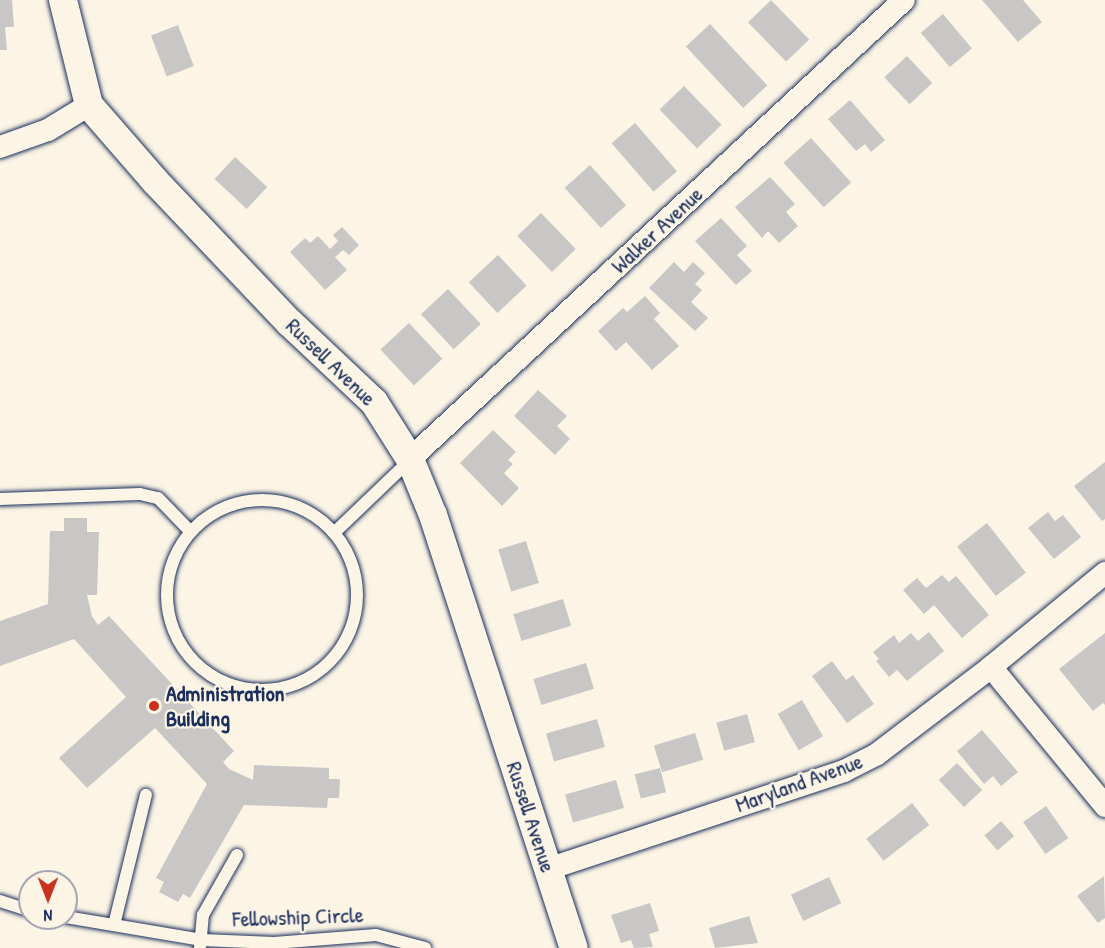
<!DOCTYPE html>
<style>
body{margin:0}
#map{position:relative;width:1105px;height:948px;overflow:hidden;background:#fcf5e5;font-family:"Patrick Hand",sans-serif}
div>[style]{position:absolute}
.building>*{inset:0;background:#c8c7c6;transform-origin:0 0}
.roads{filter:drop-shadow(0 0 2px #1b2f5e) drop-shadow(0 0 2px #1b2f5e)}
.service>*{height:12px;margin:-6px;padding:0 6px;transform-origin:6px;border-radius:6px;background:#fcf5e5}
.service>.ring{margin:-6px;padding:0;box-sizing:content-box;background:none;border:12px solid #fcf5e5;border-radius:50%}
.minor>*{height:22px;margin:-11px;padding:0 11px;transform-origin:11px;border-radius:11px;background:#fcf5e5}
.tertiary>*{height:28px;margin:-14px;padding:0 14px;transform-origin:14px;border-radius:14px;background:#fcf5e5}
.dots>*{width:16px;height:16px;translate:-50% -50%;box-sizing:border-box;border:3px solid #fcf5e5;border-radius:50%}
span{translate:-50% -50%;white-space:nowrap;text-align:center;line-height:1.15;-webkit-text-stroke:4.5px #fcf5e5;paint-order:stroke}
.street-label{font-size:22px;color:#1b2f5e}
.poi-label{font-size:22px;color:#1b2f5e;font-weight:700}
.left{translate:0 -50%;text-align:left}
.north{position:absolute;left:18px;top:870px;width:60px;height:60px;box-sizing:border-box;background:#fcf5e5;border:2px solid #a2a6af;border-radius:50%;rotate:180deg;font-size:16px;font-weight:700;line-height:24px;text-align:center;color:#1b2f5e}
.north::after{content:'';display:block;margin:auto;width:21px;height:27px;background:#c8321e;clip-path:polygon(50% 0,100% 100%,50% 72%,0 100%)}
</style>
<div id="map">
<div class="building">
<div style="clip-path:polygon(0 0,12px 0,14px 27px,5px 27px,7px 50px,0 50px)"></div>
<div style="left:771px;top:0;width:55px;height:32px;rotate:46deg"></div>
<div style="clip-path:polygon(982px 0,1023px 0,1042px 22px,1018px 42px)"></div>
<div style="left:943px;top:14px;width:45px;height:29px;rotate:50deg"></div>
<div style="left:710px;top:24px;width:84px;height:33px;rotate:47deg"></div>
<div style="left:178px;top:25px;width:44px;height:29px;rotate:69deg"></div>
<div style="left:907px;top:56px;width:37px;height:31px;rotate:47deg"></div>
<div style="left:684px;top:86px;width:54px;height:34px;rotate:46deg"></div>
<div style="clip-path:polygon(850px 100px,885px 140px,871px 152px,865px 144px,856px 151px,828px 119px)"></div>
<div style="left:635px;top:123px;width:64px;height:31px;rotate:49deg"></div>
<div style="left:811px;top:138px;width:60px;height:37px;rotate:48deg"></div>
<div style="left:235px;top:157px;width:44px;height:30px;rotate:43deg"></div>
<div style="left:590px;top:165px;width:54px;height:34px;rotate:48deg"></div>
<div style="clip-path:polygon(770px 177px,795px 204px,786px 212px,798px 226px,779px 243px,768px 231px,762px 238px,735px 207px)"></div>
<div style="left:541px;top:213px;width:50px;height:33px;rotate:46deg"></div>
<div style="clip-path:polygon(721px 218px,747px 246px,737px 255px,752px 271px,736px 285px,695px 241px)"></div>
<div style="clip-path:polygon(342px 227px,359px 245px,349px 255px,343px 250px,335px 257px,347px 270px,325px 290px,290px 252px,305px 238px,310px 243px,318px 236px,330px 249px,338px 241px,333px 235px)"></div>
<div style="left:498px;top:255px;width:42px;height:40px;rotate:47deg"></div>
<div style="clip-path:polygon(674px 262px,684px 272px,693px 262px,705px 273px,695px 284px,702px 290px,691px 302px,708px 318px,695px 331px,649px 288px)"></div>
<div style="left:448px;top:289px;width:48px;height:37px;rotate:47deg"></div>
<div style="clip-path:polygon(645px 296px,660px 313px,654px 319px,679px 346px,652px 370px,626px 342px,616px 351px,598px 331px,623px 308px,627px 312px)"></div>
<div style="left:409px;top:323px;width:49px;height:39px;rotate:47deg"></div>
<div style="clip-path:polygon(538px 390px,567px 416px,557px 426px,570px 439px,555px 455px,514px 416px)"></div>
<div style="clip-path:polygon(493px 430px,516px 452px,508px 460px,513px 464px,504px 473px,519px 488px,502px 506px,460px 463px)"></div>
<div style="clip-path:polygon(1105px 462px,1105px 519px,1102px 521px,1074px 486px)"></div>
<div style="clip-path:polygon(1048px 512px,1055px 521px,1063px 515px,1081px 537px,1054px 559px,1028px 528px)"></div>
<div style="clip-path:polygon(64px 518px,87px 518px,87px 532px,99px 532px,97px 595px,87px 595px,92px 616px,98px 625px,109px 616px,234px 751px,223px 762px,229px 769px,253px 780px,254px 765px,329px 768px,329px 779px,340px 779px,339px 798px,328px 798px,327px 808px,244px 805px,190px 898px,183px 894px,178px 902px,159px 892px,164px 882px,156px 878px,207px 784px,155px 728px,87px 788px,59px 758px,126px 697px,74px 639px,0 666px,0 621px,48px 604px,50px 531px,64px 531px)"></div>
<div style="left:987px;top:523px;width:63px;height:38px;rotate:52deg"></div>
<div style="left:526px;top:541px;width:44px;height:29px;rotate:73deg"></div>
<div style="clip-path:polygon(942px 575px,949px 582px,956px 576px,989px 615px,962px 638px,934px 605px,924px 614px,903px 590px,917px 578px,926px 588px)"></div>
<div style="left:563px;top:599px;width:28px;height:52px;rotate:73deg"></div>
<div style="clip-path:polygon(929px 632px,944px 651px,907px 681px,897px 670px,889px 677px,876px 661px,879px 659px,873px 652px,894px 635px,899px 643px,911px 633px,918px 641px)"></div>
<div style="clip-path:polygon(1105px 633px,1105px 705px,1103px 703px,1093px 711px,1059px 669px)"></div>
<div style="clip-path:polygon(832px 661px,846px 680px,853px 675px,874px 704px,847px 723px,812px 676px)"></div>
<div style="left:586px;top:663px;width:27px;height:55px;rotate:73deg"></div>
<div style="left:802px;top:700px;width:42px;height:28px;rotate:60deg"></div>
<div style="left:747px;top:714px;width:29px;height:32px;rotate:74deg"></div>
<div style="left:597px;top:719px;width:29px;height:53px;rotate:74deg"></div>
<div style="clip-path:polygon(982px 730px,1018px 772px,1001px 786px,993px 776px,984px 784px,957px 751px)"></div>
<div style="left:695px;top:733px;width:28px;height:43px;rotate:73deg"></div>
<div style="left:957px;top:763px;width:37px;height:25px;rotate:47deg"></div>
<div style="left:660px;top:768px;width:25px;height:26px;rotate:76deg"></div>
<div style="left:616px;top:780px;width:29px;height:53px;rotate:74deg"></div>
<div style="left:912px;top:803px;width:28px;height:58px;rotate:52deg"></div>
<div style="left:1046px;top:806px;width:39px;height:28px;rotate:55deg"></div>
<div style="left:1001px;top:821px;width:20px;height:22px;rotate:49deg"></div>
<div style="clip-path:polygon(1104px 876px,1105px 918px,1098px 923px,1077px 896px)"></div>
<div style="left:829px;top:877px;width:29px;height:42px;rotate:65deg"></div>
<div style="clip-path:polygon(650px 903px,659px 931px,649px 934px,653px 947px,634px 948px,631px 940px,621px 943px,611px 915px)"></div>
<div style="clip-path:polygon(749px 916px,758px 943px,715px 948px,709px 928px)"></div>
</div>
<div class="roads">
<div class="service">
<div style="left:0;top:499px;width:140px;rotate:-2deg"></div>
<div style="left:140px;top:494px;width:18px;rotate:13deg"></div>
<div style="left:158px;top:498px;width:47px;rotate:45.9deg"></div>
<div class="ring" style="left:167px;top:500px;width:178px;height:178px"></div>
<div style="left:334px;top:533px;width:105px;rotate:-43.8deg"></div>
<div style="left:0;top:901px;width:32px;rotate:18deg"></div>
<div style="left:66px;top:917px;width:138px;rotate:9.6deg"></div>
<div style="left:202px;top:940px;width:72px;rotate:2.4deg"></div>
<div style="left:274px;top:943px;width:102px;rotate:-4.5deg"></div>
<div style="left:376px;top:935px;width:51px;rotate:14.9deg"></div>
<div style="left:114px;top:925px;width:134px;rotate:-76.2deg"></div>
<div style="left:200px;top:948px;width:33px;rotate:-85deg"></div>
<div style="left:203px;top:915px;width:69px;rotate:-60.5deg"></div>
</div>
<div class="minor">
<div style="left:0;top:147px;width:51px;rotate:-19.5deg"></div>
<div style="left:48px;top:130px;width:48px;rotate:-31.4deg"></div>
<div style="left:410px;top:459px;width:674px;rotate:-42.9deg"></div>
<div style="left:991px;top:667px;width:180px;rotate:50.6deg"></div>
<div style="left:548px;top:869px;width:312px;rotate:-18.3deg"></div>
<div style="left:844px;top:771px;width:37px;rotate:-27deg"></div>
<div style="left:877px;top:754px;width:143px;rotate:-37.3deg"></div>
<div style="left:991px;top:667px;width:148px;rotate:-39.5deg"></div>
</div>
<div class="tertiary">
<div style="left:63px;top:0;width:108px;rotate:76.1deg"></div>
<div style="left:89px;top:105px;width:101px;rotate:49deg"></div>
<div style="left:155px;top:181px;width:195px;rotate:46.5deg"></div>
<div style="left:289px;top:322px;width:117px;rotate:43.3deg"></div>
<div style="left:374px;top:402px;width:67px;rotate:57.7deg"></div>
<div style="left:410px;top:459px;width:61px;rotate:67.7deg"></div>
<div style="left:433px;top:515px;width:455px;rotate:72deg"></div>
</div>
</div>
<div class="dots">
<div style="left:154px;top:706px;background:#c8321e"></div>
</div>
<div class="street-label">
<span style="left:657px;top:230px;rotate:-43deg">Walker Avenue</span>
<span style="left:331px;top:362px;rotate:44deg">Russell Avenue</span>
<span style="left:799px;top:783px;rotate:-20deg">Maryland Avenue</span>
<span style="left:531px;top:817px;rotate:72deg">Russell Avenue</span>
<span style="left:298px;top:917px;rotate:-2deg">Fellowship Circle</span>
</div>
<div class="poi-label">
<span class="left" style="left:166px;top:706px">Administration<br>Building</span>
</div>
<div class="north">N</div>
</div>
